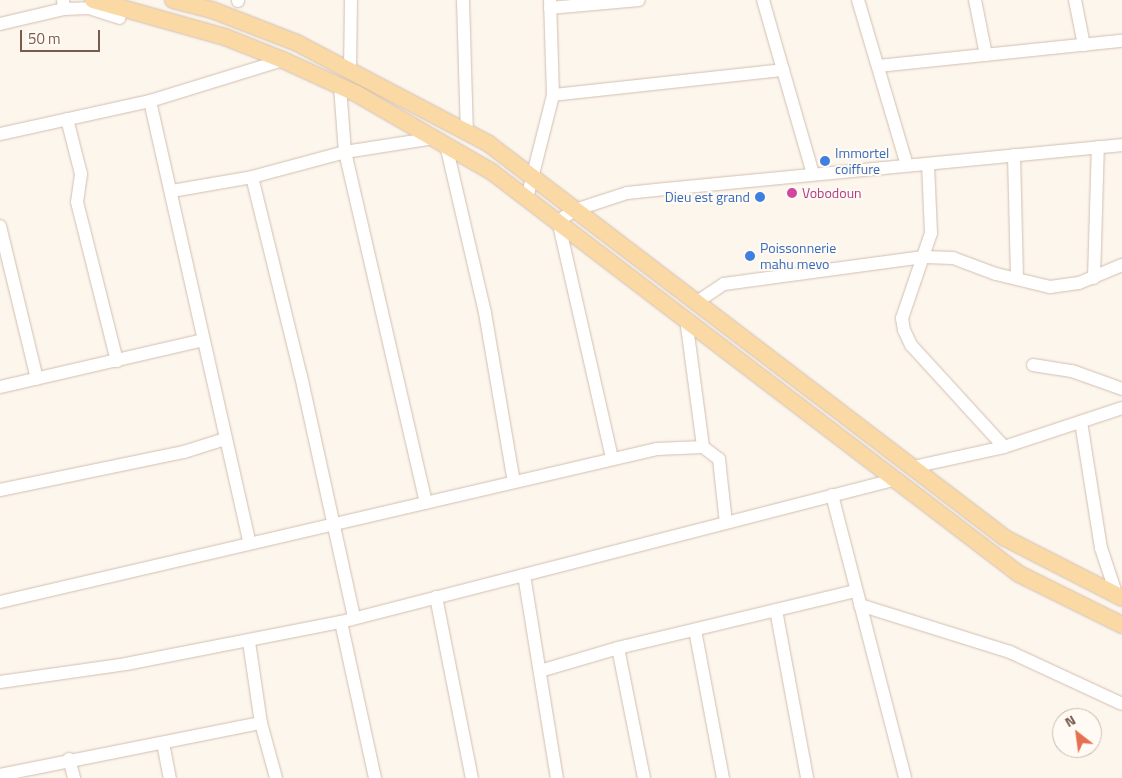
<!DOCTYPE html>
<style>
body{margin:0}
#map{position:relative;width:1122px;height:778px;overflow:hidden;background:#fdf6ec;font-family:"Titillium Web",sans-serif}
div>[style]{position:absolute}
.roads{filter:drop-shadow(0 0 1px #d1beb0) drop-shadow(0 0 1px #d1beb0)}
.minor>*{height:12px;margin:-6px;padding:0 6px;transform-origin:6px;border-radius:6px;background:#fff}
.major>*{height:16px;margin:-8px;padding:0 8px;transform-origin:8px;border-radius:8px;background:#fbd9a5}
.dots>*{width:14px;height:14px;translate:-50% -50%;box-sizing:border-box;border:2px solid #fffaf3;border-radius:50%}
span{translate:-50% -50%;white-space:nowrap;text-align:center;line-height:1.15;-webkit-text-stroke:4px #fffaf3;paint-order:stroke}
.shop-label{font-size:14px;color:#366cbe}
.left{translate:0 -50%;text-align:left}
.right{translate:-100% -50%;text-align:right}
.hotel-label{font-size:14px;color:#b23c85}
.north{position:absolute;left:1052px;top:708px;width:50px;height:50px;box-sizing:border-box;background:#fffaf3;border:1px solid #cabbb1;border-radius:50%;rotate:330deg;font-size:14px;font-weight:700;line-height:20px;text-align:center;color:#7a5c4d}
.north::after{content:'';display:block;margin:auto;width:18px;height:22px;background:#e76f51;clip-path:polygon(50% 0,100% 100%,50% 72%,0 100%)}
.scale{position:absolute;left:20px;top:30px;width:80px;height:22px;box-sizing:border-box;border:2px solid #7a5c4d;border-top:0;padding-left:6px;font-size:15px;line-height:18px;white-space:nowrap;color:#7a5c4d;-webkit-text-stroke:4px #fffaf3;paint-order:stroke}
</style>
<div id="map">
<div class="roads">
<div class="minor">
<div style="left:63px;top:0;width:9px;rotate:84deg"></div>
<div style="left:64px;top:9px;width:25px;rotate:-2deg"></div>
<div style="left:89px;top:8px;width:32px;rotate:18deg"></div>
<div style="left:238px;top:0;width:1px;rotate:90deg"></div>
<div style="left:463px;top:0;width:132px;rotate:88.3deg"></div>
<div style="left:763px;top:0;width:73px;rotate:74.1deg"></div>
<div style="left:858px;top:0;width:172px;rotate:73.5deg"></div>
<div style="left:975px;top:0;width:56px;rotate:78.7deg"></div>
<div style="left:1075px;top:0;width:46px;rotate:78.7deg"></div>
<div style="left:550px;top:8px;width:89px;rotate:-5.1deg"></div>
<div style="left:0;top:24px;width:66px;rotate:-13.2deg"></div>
<div style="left:878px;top:66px;width:245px;rotate:-5.9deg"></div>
<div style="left:350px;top:71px;width:71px;rotate:-89.2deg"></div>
<div style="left:340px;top:86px;width:66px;rotate:85.7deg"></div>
<div style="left:345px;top:152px;width:360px;rotate:77deg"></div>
<div style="left:553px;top:95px;width:231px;rotate:-6.2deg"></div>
<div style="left:783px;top:70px;width:108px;rotate:73.9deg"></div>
<div style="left:150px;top:101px;width:453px;rotate:77.3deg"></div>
<div style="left:67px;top:119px;width:57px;rotate:75.7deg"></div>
<div style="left:81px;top:174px;width:28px;rotate:98deg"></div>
<div style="left:77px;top:202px;width:164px;rotate:75.9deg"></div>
<div style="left:0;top:134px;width:154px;rotate:-12.4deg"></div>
<div style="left:150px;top:101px;width:139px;rotate:-17.1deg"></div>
<div style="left:446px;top:145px;width:172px;rotate:76.9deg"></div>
<div style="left:485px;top:313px;width:171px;rotate:80.3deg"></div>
<div style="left:1014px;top:155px;width:123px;rotate:88.6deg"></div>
<div style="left:928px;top:164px;width:69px;rotate:87.5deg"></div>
<div style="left:931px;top:233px;width:90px;rotate:108.8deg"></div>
<div style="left:902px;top:318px;width:12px;rotate:81deg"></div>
<div style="left:904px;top:330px;width:17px;rotate:65deg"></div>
<div style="left:911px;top:345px;width:138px;rotate:47.6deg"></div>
<div style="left:252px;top:177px;width:205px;rotate:76.2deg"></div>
<div style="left:301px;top:376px;width:247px;rotate:77.6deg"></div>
<div style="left:172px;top:191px;width:81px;rotate:-9.9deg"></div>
<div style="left:252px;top:177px;width:96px;rotate:-15deg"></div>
<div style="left:345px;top:152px;width:90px;rotate:-8.9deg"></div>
<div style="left:527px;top:198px;width:106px;rotate:-75.8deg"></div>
<div style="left:553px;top:95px;width:95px;rotate:-91.8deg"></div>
<div style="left:0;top:226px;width:157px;rotate:76.4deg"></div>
<div style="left:1094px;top:278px;width:131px;rotate:-88.3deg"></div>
<div style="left:697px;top:302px;width:32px;rotate:-34deg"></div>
<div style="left:724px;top:284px;width:203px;rotate:-7.7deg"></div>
<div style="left:925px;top:257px;width:28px;rotate:2deg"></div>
<div style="left:953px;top:258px;width:46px;rotate:20.4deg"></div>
<div style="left:996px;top:274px;width:56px;rotate:13.5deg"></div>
<div style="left:1050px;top:287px;width:29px;rotate:-8deg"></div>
<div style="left:1079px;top:283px;width:47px;rotate:-22.7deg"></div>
<div style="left:686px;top:319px;width:129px;rotate:82.4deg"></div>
<div style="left:1033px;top:365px;width:39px;rotate:9deg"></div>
<div style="left:1072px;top:371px;width:53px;rotate:19.8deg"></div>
<div style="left:0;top:387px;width:208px;rotate:-13deg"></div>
<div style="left:1081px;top:422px;width:128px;rotate:81deg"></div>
<div style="left:1101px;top:548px;width:51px;rotate:71.6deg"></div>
<div style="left:612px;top:458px;width:243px;rotate:-102.8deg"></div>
<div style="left:558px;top:221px;width:20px;rotate:-33deg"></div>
<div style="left:575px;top:210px;width:55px;rotate:-18.1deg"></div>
<div style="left:627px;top:193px;width:29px;rotate:-6deg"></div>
<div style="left:656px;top:190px;width:468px;rotate:-5.5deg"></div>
<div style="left:913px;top:467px;width:93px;rotate:-12.4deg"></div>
<div style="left:1004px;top:447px;width:124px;rotate:-18.3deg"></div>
<div style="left:0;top:490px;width:188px;rotate:-11.7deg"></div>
<div style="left:184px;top:452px;width:43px;rotate:-17.6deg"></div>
<div style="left:832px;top:495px;width:292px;rotate:75.5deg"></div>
<div style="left:524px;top:575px;width:206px;rotate:80.8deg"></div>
<div style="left:436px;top:597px;width:185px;rotate:78.8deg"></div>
<div style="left:0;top:602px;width:675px;rotate:-13.11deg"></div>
<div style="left:657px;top:449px;width:46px;rotate:-2.5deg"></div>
<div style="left:703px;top:447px;width:20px;rotate:37deg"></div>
<div style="left:719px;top:459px;width:64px;rotate:83.8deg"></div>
<div style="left:860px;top:605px;width:157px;rotate:17.4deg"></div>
<div style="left:1010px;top:652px;width:123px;rotate:24.9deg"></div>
<div style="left:776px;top:610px;width:171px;rotate:79.5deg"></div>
<div style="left:341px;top:622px;width:160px;rotate:77.7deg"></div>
<div style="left:695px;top:630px;width:151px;rotate:79.3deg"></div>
<div style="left:249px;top:642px;width:82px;rotate:81.6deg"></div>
<div style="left:261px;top:723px;width:57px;rotate:74.7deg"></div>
<div style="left:618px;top:648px;width:133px;rotate:78.7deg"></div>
<div style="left:540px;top:671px;width:81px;rotate:-16.4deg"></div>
<div style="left:618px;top:648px;width:245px;rotate:-13.5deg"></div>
<div style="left:0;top:682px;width:127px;rotate:-8.1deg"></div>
<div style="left:126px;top:664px;width:219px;rotate:-11.1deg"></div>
<div style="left:341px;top:622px;width:570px;rotate:-14.43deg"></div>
<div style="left:163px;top:743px;width:36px;rotate:79deg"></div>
<div style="left:69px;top:759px;width:20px;rotate:75deg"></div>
<div style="left:0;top:775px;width:266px;rotate:-11.3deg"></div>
</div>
<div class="major">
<div style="left:93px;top:0;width:137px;rotate:15.7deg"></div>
<div style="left:225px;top:37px;width:62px;rotate:21.6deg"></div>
<div style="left:283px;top:60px;width:81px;rotate:24.7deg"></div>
<div style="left:357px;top:94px;width:156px;rotate:30deg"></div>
<div style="left:492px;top:172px;width:663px;rotate:37.34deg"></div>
<div style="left:1019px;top:574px;width:115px;rotate:26.3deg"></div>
<div style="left:173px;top:0;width:40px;rotate:14.4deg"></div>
<div style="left:212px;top:10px;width:91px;rotate:21.2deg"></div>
<div style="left:297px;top:43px;width:217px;rotate:27.7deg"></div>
<div style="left:489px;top:144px;width:649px;rotate:37.36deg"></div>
<div style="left:1005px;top:538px;width:131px;rotate:27.1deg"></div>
</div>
</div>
<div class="dots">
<div style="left:825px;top:161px;background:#3f7fe0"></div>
<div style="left:792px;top:193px;background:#d1479c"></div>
<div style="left:760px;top:197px;background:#3f7fe0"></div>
<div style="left:750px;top:256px;background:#3f7fe0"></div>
</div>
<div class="shop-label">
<span class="left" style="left:835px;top:161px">Immortel<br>coiffure</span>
<span class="right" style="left:750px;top:197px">Dieu est grand</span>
<span class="left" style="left:760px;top:256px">Poissonnerie<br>mahu mevo</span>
</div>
<div class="hotel-label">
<span class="left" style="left:802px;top:193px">Vobodoun</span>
</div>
<div class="north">N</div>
<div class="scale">50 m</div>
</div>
